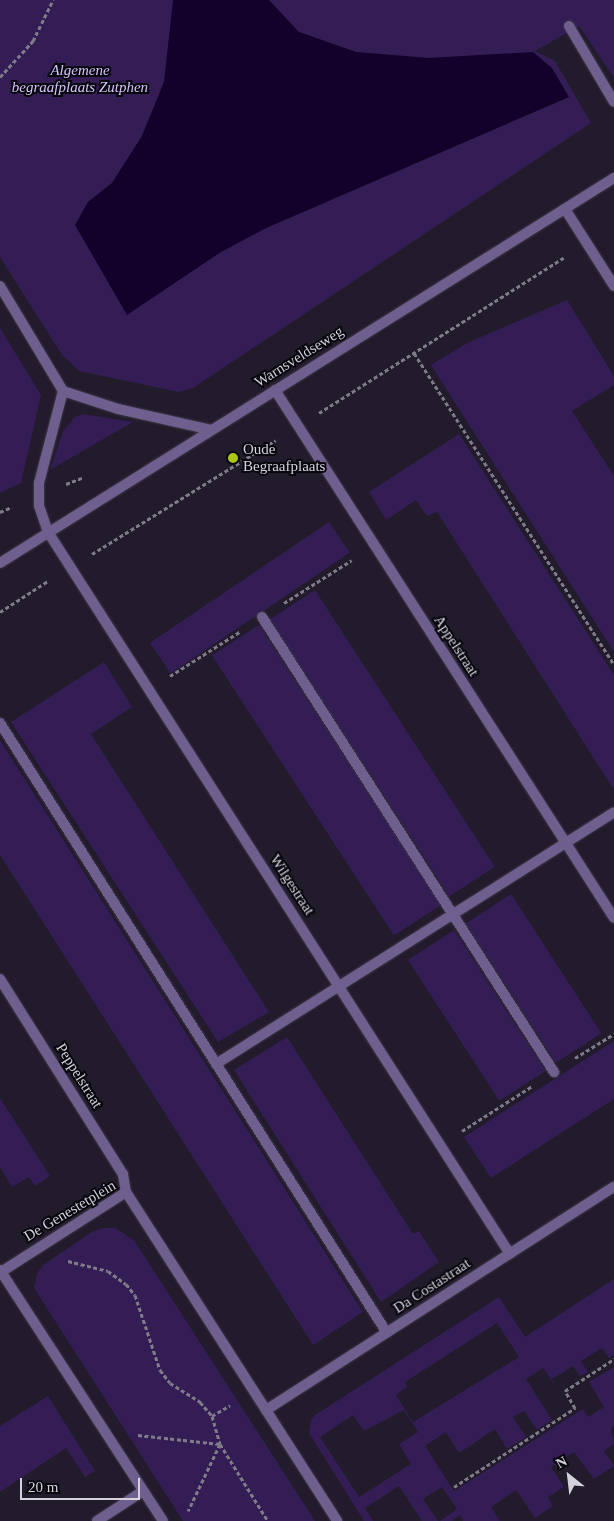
<!DOCTYPE html>
<style>
body{margin:0}
#map{position:relative;width:614px;height:1521px;overflow:hidden;background:#211b2c;font-family:"Times New Roman",serif}
div>[style]{position:absolute}
.green>*{inset:0;background:#341d55;transform-origin:0 0}
.water>*{inset:0;background:#14012b}
.path>*{height:3px;margin-top:-1.5px;transform-origin:0;background:repeating-linear-gradient(90deg,#7f7b89 0 4px,transparent 0 6.5px)}
.roads{filter:drop-shadow(0 0 1px #3e3848) drop-shadow(0 0 1px #3e3848)}
.service>*{height:10px;margin:-5px;padding:0 5px;transform-origin:5px;border-radius:5px;background:#6f5f8e}
.minor>*{height:10px;margin:-5px;padding:0 5px;transform-origin:5px;border-radius:5px;background:#6f5f8e}
.dots>*{width:14px;height:14px;translate:-50% -50%;box-sizing:border-box;border:2px solid #09070e;border-radius:50%}
span{translate:-50% -50%;white-space:nowrap;text-align:center;line-height:1.15;-webkit-text-stroke:4px #09070e;paint-order:stroke}
.park-label{font-size:15px;color:#d5c3fc;font-style:italic}
.street-label{font-size:15px;color:#d4d1dd}
.poi-label{font-size:15px;color:#d4d1dd}
.left{translate:0 -50%;text-align:left}
.north{position:absolute;left:544px;top:1451px;width:50px;height:50px;-webkit-text-stroke:4px #09070e;paint-order:stroke;rotate:331deg;font-size:14px;font-weight:700;line-height:20px;text-align:center;color:#d4d1dd}
.north::after{content:'';display:block;margin:auto;width:18px;height:22px;background:#d4d1dd;clip-path:polygon(50% 0,100% 100%,50% 72%,0 100%)}
.scale{position:absolute;left:20px;top:1478px;width:120px;height:22px;box-sizing:border-box;border:2px solid #d4d1dd;border-top:0;padding-left:6px;font-size:15px;line-height:18px;white-space:nowrap;color:#d4d1dd;-webkit-text-stroke:4px #09070e;paint-order:stroke}
</style>
<div id="map">
<div class="green">
<div style="clip-path:polygon(evenodd,0 0,614px 0,614px 78px,579px 26px,535px 51px,555px 61px,591px 123px,193px 388px,179px 392px,79px 371px,62px 355px,0 257px,0 0,299px 32px,356px 52px,428px 58px,569px 97px,266px 228px,221px 252px,88px 202px,112px 183px,142px 136px,164px 82px,299px 32px)"></div>
<div style="clip-path:polygon(567px 300px,614px 376px,614px 385px,572px 411px,614px 476px,614px 652px,431px 365px,467px 343px)"></div>
<div style="clip-path:polygon(0 328px,41px 395px,21px 483px,0 493px)"></div>
<div style="clip-path:polygon(83px 414px,133px 422px,50px 470px,63px 431px,75px 417px)"></div>
<div style="clip-path:polygon(459px 434px,614px 675px,614px 790px,437px 512px,427px 516px,416px 500px,386px 520px,369px 492px)"></div>
<div style="left:329px;top:522px;width:37px;height:216px;rotate:56deg"></div>
<div style="left:315px;top:590px;width:330px;height:54px;rotate:57deg"></div>
<div style="left:259px;top:625px;width:334px;height:56px;rotate:57deg"></div>
<div style="clip-path:polygon(104px 662px,132px 707px,91px 734px,269px 1012px,218px 1042px,11px 722px)"></div>
<div style="clip-path:polygon(0 740px,363px 1312px,313px 1345px,0 855px)"></div>
<div style="left:511px;top:894px;width:166px;height:54px;rotate:57deg"></div>
<div style="left:454px;top:930px;width:168px;height:55px;rotate:57deg"></div>
<div style="clip-path:polygon(287px 1037px,413px 1234px,419px 1231px,439px 1262px,381px 1302px,234px 1070px)"></div>
<div style="clip-path:polygon(614px 1041px,614px 1099px,491px 1178px,464px 1137px)"></div>
<div style="clip-path:polygon(0 1098px,50px 1176px,35px 1186px,29px 1177px,12px 1187px,0 1167px)"></div>
<div style="clip-path:polygon(103px 1228px,115px 1228px,134px 1240px,315px 1521px,183px 1521px,34px 1288px,37px 1274px,43px 1265px,92px 1232px)"></div>
<div style="clip-path:polygon(evenodd,614px 1279px,614px 1354px,609px 1358px,602px 1348px,581px 1361px,588px 1372px,580px 1376px,573px 1366px,552px 1379px,558px 1390px,543px 1368px,526px 1379px,552px 1420px,537px 1430px,524px 1411px,513px 1417px,526px 1437px,507px 1449px,495px 1429px,459px 1453px,446px 1432px,425px 1446px,454px 1491px,583px 1409px,588px 1417px,604px 1407px,589px 1382px,614px 1367px,614px 1426px,611px 1428px,614px 1444px,604px 1451px,614px 1466px,594px 1479px,574px 1452px,551px 1467px,564px 1487px,548px 1497px,553px 1506px,535px 1518px,516px 1490px,491px 1507px,500px 1521px,463px 1521px,460px 1515px,452px 1521px,440px 1521px,457px 1509px,442px 1487px,423px 1499px,438px 1521px,422px 1521px,399px 1486px,365px 1508px,373px 1521px,364px 1521px,309px 1433px,311px 1420px,315px 1415px,499px 1297px,525px 1337px,614px 1279px,497px 1323px,519px 1357px,413px 1422px,396px 1395px,407px 1387px,405px 1382px,497px 1323px,614px 1279px,404px 1410px,418px 1432px,399px 1444px,411px 1464px,359px 1497px,320px 1437px,353px 1415px,364px 1431px,404px 1410px)"></div>
<div style="clip-path:polygon(48px 1396px,95px 1471px,85px 1477px,66px 1448px,0 1492px,0 1426px)"></div>
</div>
<div class="water">
<div style="clip-path:polygon(173px 0,269px 0,299px 32px,356px 52px,428px 58px,533px 52px,552px 68px,569px 97px,266px 228px,221px 252px,127px 315px,75px 225px,88px 202px,112px 183px,142px 136px,164px 82px)"></div>
</div>
<div class="path">
<div style="left:0;top:77px;width:49px;rotate:-47.5deg"></div>
<div style="left:33px;top:41px;width:46px;rotate:-64deg"></div>
<div style="left:414px;top:353px;width:370px;rotate:57.3deg"></div>
<div style="left:319px;top:413px;width:291px;rotate:-32.4deg"></div>
<div style="left:66px;top:484px;width:17px;rotate:-21deg"></div>
<div style="left:0;top:512px;width:13px;rotate:-23deg"></div>
<div style="left:92px;top:554px;width:216px;rotate:-31.8deg"></div>
<div style="left:284px;top:603px;width:80px;rotate:-32.3deg"></div>
<div style="left:0;top:612px;width:57px;rotate:-32.9deg"></div>
<div style="left:170px;top:676px;width:84px;rotate:-32.4deg"></div>
<div style="left:575px;top:1058px;width:46px;rotate:-31.6deg"></div>
<div style="left:462px;top:1131px;width:83px;rotate:-32.7deg"></div>
<div style="left:68px;top:1261px;width:41px;rotate:14deg"></div>
<div style="left:108px;top:1271px;width:22px;rotate:36deg"></div>
<div style="left:126px;top:1284px;width:14px;rotate:51deg"></div>
<div style="left:135px;top:1295px;width:79px;rotate:71.6deg"></div>
<div style="left:160px;top:1370px;width:16px;rotate:52deg"></div>
<div style="left:170px;top:1383px;width:36px;rotate:32deg"></div>
<div style="left:200px;top:1402px;width:18px;rotate:49deg"></div>
<div style="left:212px;top:1416px;width:29px;rotate:74deg"></div>
<div style="left:220px;top:1444px;width:91px;rotate:58.1deg"></div>
<div style="left:212px;top:1416px;width:21px;rotate:-31deg"></div>
<div style="left:138px;top:1435px;width:82px;rotate:6.3deg"></div>
<div style="left:220px;top:1444px;width:74px;rotate:115.5deg"></div>
<div style="left:454px;top:1487px;width:145px;rotate:-33.1deg"></div>
<div style="left:575px;top:1408px;width:20px;rotate:-120deg"></div>
<div style="left:565px;top:1391px;width:59px;rotate:-33.1deg"></div>
</div>
<div class="roads">
<div class="service">
<div style="left:569px;top:26px;width:88px;rotate:59.4deg"></div>
<div style="left:0;top:286px;width:122px;rotate:59deg"></div>
<div style="left:63px;top:391px;width:58px;rotate:18.1deg"></div>
<div style="left:118px;top:409px;width:95px;rotate:12.7deg"></div>
<div style="left:48px;top:532px;width:28px;rotate:-109deg"></div>
<div style="left:39px;top:506px;width:23px;rotate:-90deg"></div>
<div style="left:39px;top:483px;width:95px;rotate:-75.4deg"></div>
<div style="left:262px;top:617px;width:541px;rotate:57.31deg"></div>
<div style="left:0;top:723px;width:722px;rotate:57.61deg"></div>
<div style="left:216px;top:1064px;width:471px;rotate:-32.3deg"></div>
</div>
<div class="minor">
<div style="left:565px;top:209px;width:91px;rotate:57.5deg"></div>
<div style="left:275px;top:390px;width:627px;rotate:57.3deg"></div>
<div style="left:48px;top:532px;width:857px;rotate:57.39deg"></div>
<div style="left:0;top:563px;width:725px;rotate:-32.09deg"></div>
<div style="left:0;top:979px;width:231px;rotate:57.8deg"></div>
<div style="left:123px;top:1174px;width:18px;rotate:81deg"></div>
<div style="left:126px;top:1192px;width:391px;rotate:57.3deg"></div>
<div style="left:0;top:1270px;width:299px;rotate:57deg"></div>
<div style="left:1px;top:1272px;width:148px;rotate:-32.6deg"></div>
<div style="left:266px;top:1410px;width:413px;rotate:-32.7deg"></div>
<div style="left:97px;top:1521px;width:55px;rotate:-33.1deg"></div>
</div>
</div>
<div class="dots">
<div style="left:233px;top:458px;background:#acc613"></div>
</div>
<div class="park-label">
<span style="left:80px;top:79px">Algemene<br>begraafplaats Zutphen</span>
</div>
<div class="street-label">
<span style="left:299px;top:357px;rotate:-32deg">Warnsveldseweg</span>
<span style="left:456px;top:646px;rotate:57deg">Appelstraat</span>
<span style="left:292px;top:885px;rotate:57deg">Wilgestraat</span>
<span style="left:79px;top:1076px;rotate:58deg">Peppelstraat</span>
<span style="left:70px;top:1211px;rotate:-31deg">De Genestetplein</span>
<span style="left:432px;top:1286px;rotate:-33deg">Da Costastraat</span>
</div>
<div class="poi-label">
<span class="left" style="left:243px;top:458px">Oude<br>Begraafplaats</span>
</div>
<div class="north">N</div>
<div class="scale">20 m</div>
</div>
